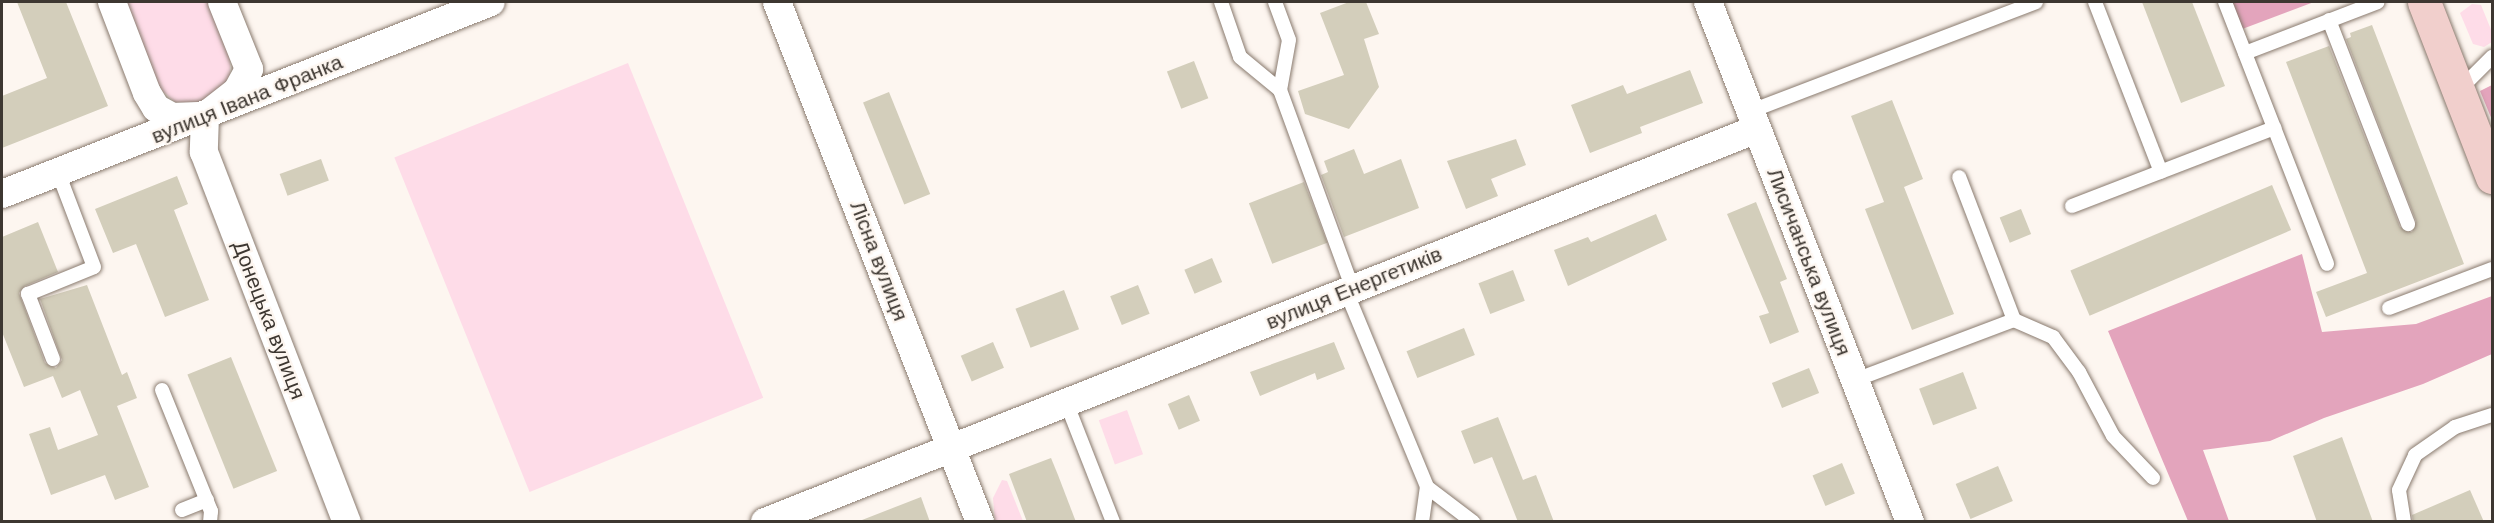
<!DOCTYPE html>
<meta charset="utf-8">
<style>
body{margin:0}
#map{position:relative;width:2494px;height:523px;overflow:hidden;background:#fdf6f0;font-family:Helvetica,sans-serif}
div>[style]{position:absolute}
.green>*{inset:0;background:#fedce8;transform-origin:0 0}
.forest>*{inset:0;background:#e3a4bc}
.building>*{inset:0;background:#d3cebb;transform-origin:0 0}
.roads{filter:drop-shadow(0 0 2px #897a6e) drop-shadow(0 0 2px #897a6e)}
.lane>*{height:14px;margin:-7px;padding:0 7px;transform-origin:7px;border-radius:7px;background:#fff}
.street>*{height:28px;margin:-14px;padding:0 14px;transform-origin:14px;border-radius:14px;background:#fff}
.secondary>*{height:33px;margin:-16.5px;padding:0 16.5px;transform-origin:16.5px;border-radius:16.5px;background:#f1cfcc}
span{translate:-50% -50%;white-space:nowrap;text-align:center;line-height:1.15;-webkit-text-stroke:4.5px #fdf6f0;paint-order:stroke}
.street-label{font-size:21px;color:#3d3731}
.frame{position:absolute;inset:0;border:3px solid #3d3731;pointer-events:none}
</style>
<div id="map">
<div class="green">
<div style="clip-path:polygon(125px 2px,208px 2px,230px 59px,230px 76px,222px 90px,205px 105px,175px 102px,158px 87px)"></div>
<div style="clip-path:polygon(2472px 4px,2481px 5px,2492px 32px,2492px 42px,2484px 47px,2473px 44px,2460px 13px)"></div>
<div style="left:628px;top:63px;width:361px;height:252px;rotate:68deg"></div>
<div style="left:1127px;top:410px;width:47px;height:30px;rotate:70deg"></div>
<div style="clip-path:polygon(1002px 480px,1007px 481px,1023px 521px,995px 521px,993px 498px)"></div>
</div>
<div class="forest">
<div style="clip-path:polygon(2222px 2px,2314px 2px,2237px 31px)"></div>
<div style="clip-path:polygon(2492px 85px,2492px 120px,2480px 91px)"></div>
<div style="clip-path:polygon(2302px 254px,2322px 332px,2416px 324px,2492px 296px,2492px 354px,2423px 384px,2324px 418px,2270px 441px,2203px 450px,2229px 521px,2188px 521px,2108px 331px)"></div>
</div>
<div class="building">
<div style="clip-path:polygon(17px 2px,66px 2px,108px 106px,2px 148px,2px 96px,47px 78px)"></div>
<div style="clip-path:polygon(1349px 2px,1366px 2px,1379px 34px,1364px 39px,1379px 87px,1349px 129px,1305px 114px,1298px 91px,1344px 75px,1320px 13px)"></div>
<div style="clip-path:polygon(2142px 2px,2192px 2px,2225px 86px,2181px 103px)"></div>
<div style="clip-path:polygon(2372px 25px,2464px 264px,2326px 317px,2316px 292px,2367px 273px,2286px 62px,2329px 46px,2400px 227px,2412px 232px,2416px 221px,2346px 39px,2351px 37px,2350px 33px)"></div>
<div style="left:1194px;top:61px;width:40px;height:29px;rotate:69deg"></div>
<div style="clip-path:polygon(1690px 70px,1703px 103px,1640px 127px,1642px 133px,1590px 153px,1571px 105px,1623px 85px,1627px 94px)"></div>
<div style="left:889px;top:92px;width:110px;height:28px;rotate:68deg"></div>
<div style="clip-path:polygon(1892px 100px,1923px 179px,1904px 187px,1954px 314px,1912px 330px,1865px 209px,1884px 202px,1851px 116px)"></div>
<div style="clip-path:polygon(1516px 139px,1526px 165px,1491px 179px,1498px 196px,1466px 209px,1447px 161px)"></div>
<div style="clip-path:polygon(1354px 149px,1364px 174px,1401px 159px,1419px 208px,1344px 237px,1321px 175px,1328px 172px,1324px 161px)"></div>
<div style="left:321px;top:159px;width:23px;height:44px;rotate:70deg"></div>
<div style="clip-path:polygon(177px 176px,188px 204px,174px 210px,209px 300px,165px 317px,136px 244px,113px 253px,95px 209px)"></div>
<div style="left:1304px;top:182px;width:65px;height:59px;rotate:69deg"></div>
<div style="left:2272px;top:185px;width:49px;height:219px;rotate:67deg"></div>
<div style="clip-path:polygon(1756px 202px,1787px 279px,1780px 282px,1799px 332px,1770px 344px,1759px 316px,1769px 313px,1727px 214px)"></div>
<div style="left:2021px;top:209px;width:27px;height:23px;rotate:68deg"></div>
<div style="clip-path:polygon(1656px 214px,1667px 240px,1568px 286px,1554px 250px,1588px 237px,1591px 242px)"></div>
<div style="clip-path:polygon(38px 222px,58px 272px,25px 286px,19px 293px,45px 363px,56px 368px,62px 360px,40px 299px,87px 285px,122px 375px,127px 372px,137px 398px,117px 406px,149px 487px,115px 500px,105px 475px,51px 495px,29px 434px,50px 427px,58px 450px,98px 435px,80px 390px,62px 398px,53px 376px,24px 387px,2px 332px,2px 237px)"></div>
<div style="left:1212px;top:258px;width:26px;height:30px;rotate:67deg"></div>
<div style="left:1513px;top:270px;width:33px;height:37px;rotate:69deg"></div>
<div style="left:1138px;top:285px;width:31px;height:30px;rotate:68deg"></div>
<div style="left:1064px;top:290px;width:42px;height:52px;rotate:69deg"></div>
<div style="left:1464px;top:328px;width:29px;height:62px;rotate:68deg"></div>
<div style="left:993px;top:342px;width:28px;height:35px;rotate:67deg"></div>
<div style="clip-path:polygon(1334px 342px,1345px 369px,1317px 380px,1315px 373px,1260px 396px,1250px 372px)"></div>
<div style="left:231px;top:357px;width:123px;height:47px;rotate:68deg"></div>
<div style="left:1809px;top:368px;width:27px;height:40px;rotate:68deg"></div>
<div style="left:1963px;top:372px;width:39px;height:47px;rotate:69deg"></div>
<div style="left:1189px;top:395px;width:28px;height:23px;rotate:67deg"></div>
<div style="clip-path:polygon(1498px 417px,1523px 480px,1536px 475px,1554px 522px,1518px 522px,1492px 457px,1474px 464px,1461px 431px)"></div>
<div style="clip-path:polygon(2342px 437px,2373px 522px,2317px 522px,2293px 456px)"></div>
<div style="clip-path:polygon(1051px 458px,1058px 475px,1076px 522px,1027px 522px,1009px 474px)"></div>
<div style="left:1842px;top:463px;width:33px;height:32px;rotate:67deg"></div>
<div style="left:1998px;top:466px;width:38px;height:46px;rotate:67deg"></div>
<div style="clip-path:polygon(2470px 490px,2484px 522px,2413px 522px,2412px 515px)"></div>
<div style="clip-path:polygon(921px 497px,930px 522px,862px 522px,862px 520px)"></div>
</div>
<div class="roads">
<div class="lane">
<div style="left:1221px;top:2px;width:58px;rotate:70.9deg"></div>
<div style="left:1240px;top:57px;width:52px;rotate:39.5deg"></div>
<div style="left:1280px;top:90px;width:212px;rotate:69.9deg"></div>
<div style="left:1275px;top:2px;width:40px;rotate:69.8deg"></div>
<div style="left:1289px;top:40px;width:51px;rotate:100.2deg"></div>
<div style="left:2095px;top:2px;width:182px;rotate:68.8deg"></div>
<div style="left:2225px;top:2px;width:281px;rotate:68.7deg"></div>
<div style="left:2329px;top:20px;width:219px;rotate:68.8deg"></div>
<div style="left:2245px;top:53px;width:142px;rotate:-21deg"></div>
<div style="left:2459px;top:90px;width:47px;rotate:-45deg"></div>
<div style="left:1751px;top:111px;width:305px;rotate:-20.9deg"></div>
<div style="left:2072px;top:206px;width:217px;rotate:-21.1deg"></div>
<div style="left:1346px;top:291px;width:212px;rotate:67.5deg"></div>
<div style="left:1427px;top:487px;width:58px;rotate:37.3deg"></div>
<div style="left:2389px;top:308px;width:110px;rotate:-20.7deg"></div>
<div style="left:2014px;top:320px;width:43px;rotate:23.6deg"></div>
<div style="left:2053px;top:337px;width:44px;rotate:53.4deg"></div>
<div style="left:2079px;top:372px;width:72px;rotate:62deg"></div>
<div style="left:2113px;top:436px;width:58px;rotate:46.4deg"></div>
<div style="left:53px;top:359px;width:70px;rotate:-111deg"></div>
<div style="left:28px;top:294px;width:71px;rotate:-22.2deg"></div>
<div style="left:94px;top:267px;width:102px;rotate:-110.8deg"></div>
<div style="left:1855px;top:380px;width:170px;rotate:-20.7deg"></div>
<div style="left:2014px;top:320px;width:153px;rotate:-111deg"></div>
<div style="left:162px;top:390px;width:131px;rotate:68deg"></div>
<div style="left:211px;top:511px;width:11px;rotate:95deg"></div>
<div style="left:1066px;top:402px;width:129px;rotate:68.6deg"></div>
<div style="left:182px;top:510px;width:27px;rotate:-22deg"></div>
<div style="left:1422px;top:522px;width:35px;rotate:-82deg"></div>
<div style="left:2404px;top:522px;width:32px;rotate:-99deg"></div>
<div style="left:2399px;top:490px;width:38px;rotate:-65deg"></div>
<div style="left:2415px;top:455px;width:49px;rotate:-35deg"></div>
<div style="left:2455px;top:427px;width:39px;rotate:-18deg"></div>
</div>
<div class="street">
<div style="left:112px;top:2px;width:97px;rotate:69deg"></div>
<div style="left:147px;top:93px;width:17px;rotate:59deg"></div>
<div style="left:156px;top:108px;width:18px;rotate:29deg"></div>
<div style="left:172px;top:117px;width:33px;rotate:-2deg"></div>
<div style="left:205px;top:116px;width:41px;rotate:-38deg"></div>
<div style="left:237px;top:91px;width:25px;rotate:-61deg"></div>
<div style="left:249px;top:69px;width:72px;rotate:-111.9deg"></div>
<div style="left:777px;top:2px;width:558px;rotate:68.68deg"></div>
<div style="left:1708px;top:2px;width:558px;rotate:68.77deg"></div>
<div style="left:205px;top:116px;width:36px;rotate:92deg"></div>
<div style="left:204px;top:152px;width:397px;rotate:68.9deg"></div>
<div style="left:2px;top:194px;width:525px;rotate:-21.44deg"></div>
<div style="left:765px;top:522px;width:1067px;rotate:-21.61deg"></div>
</div>
<div class="secondary">
<div style="left:2424px;top:2px;width:188px;rotate:68.8deg"></div>
</div>
</div>
<div class="street-label">
<span style="left:247px;top:99px;rotate:-22deg">вулиця Івана Франка</span>
<span style="left:879px;top:261px;rotate:69deg">Лісна вулиця</span>
<span style="left:1809px;top:262px;rotate:69deg">Лисичанська вулиця</span>
<span style="left:1354px;top:288px;rotate:-22deg">вулиця Енергетиків</span>
<span style="left:269px;top:320px;rotate:69deg">Донецька вулиця</span>
</div>
<div class="frame"></div>
</div>
